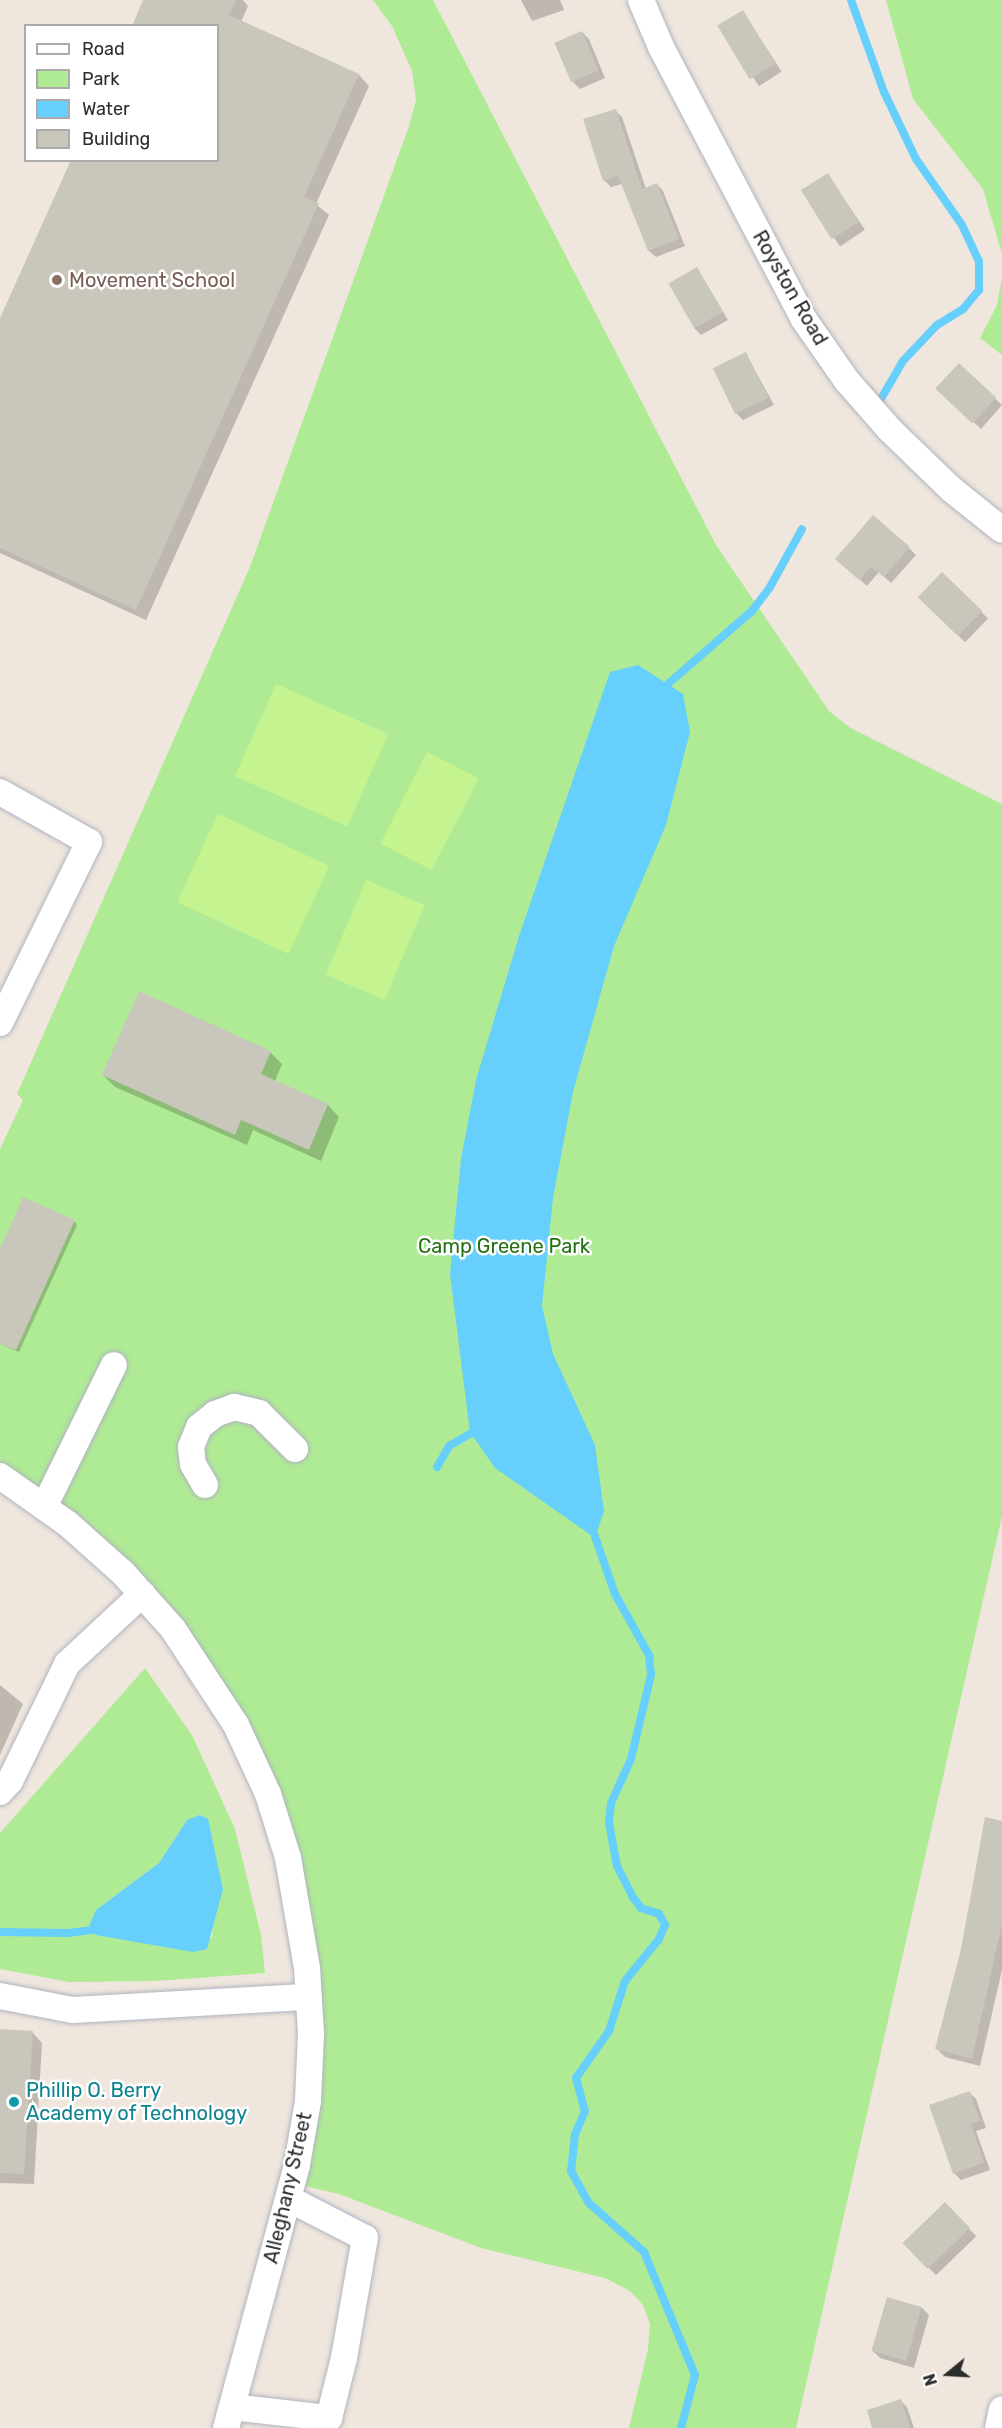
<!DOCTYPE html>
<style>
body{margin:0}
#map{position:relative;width:1002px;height:2428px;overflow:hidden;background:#efe7dd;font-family:Rubik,sans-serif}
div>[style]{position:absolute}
.green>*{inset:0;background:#afeb94}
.pitch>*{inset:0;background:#c5f38f;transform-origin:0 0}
.water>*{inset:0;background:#66cffb}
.shadow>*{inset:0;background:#0003;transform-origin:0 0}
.stream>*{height:8px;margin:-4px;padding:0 4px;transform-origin:4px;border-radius:4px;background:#66cffb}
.building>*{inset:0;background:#c9c6bb;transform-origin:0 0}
.roads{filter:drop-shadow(0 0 2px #b1b3c1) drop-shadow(0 0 2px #b1b3c1)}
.minor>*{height:26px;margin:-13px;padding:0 13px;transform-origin:13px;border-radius:13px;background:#fff}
.dots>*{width:16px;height:16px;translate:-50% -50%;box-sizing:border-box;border:3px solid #fff;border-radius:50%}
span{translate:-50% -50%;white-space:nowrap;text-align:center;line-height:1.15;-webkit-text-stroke:5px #fff;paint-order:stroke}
.education-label{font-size:20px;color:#785e54}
.left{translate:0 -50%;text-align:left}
.street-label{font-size:20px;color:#2c2c2c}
.park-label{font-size:20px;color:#247113}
.culture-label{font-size:20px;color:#0d838f}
.legend{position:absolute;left:24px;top:24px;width:195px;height:138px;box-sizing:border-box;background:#fff;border:2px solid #ababab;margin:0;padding:8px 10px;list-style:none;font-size:18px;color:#2c2c2c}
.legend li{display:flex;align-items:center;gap:12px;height:30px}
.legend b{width:30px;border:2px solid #ababab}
.north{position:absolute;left:918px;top:2344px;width:60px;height:60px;-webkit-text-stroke:4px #fff;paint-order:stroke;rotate:252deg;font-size:16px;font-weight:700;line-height:24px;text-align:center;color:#2c2c2c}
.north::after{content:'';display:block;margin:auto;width:21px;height:27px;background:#2c2c2c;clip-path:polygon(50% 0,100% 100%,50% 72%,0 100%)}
</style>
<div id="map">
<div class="green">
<div style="clip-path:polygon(373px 0,433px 0,716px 545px,829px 711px,849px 727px,1002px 804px,1002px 1516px,796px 2428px,629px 2428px,648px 2349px,650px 2324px,643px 2305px,630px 2291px,605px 2278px,481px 2248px,339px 2194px,296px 2184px,310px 2103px,292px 1861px,174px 1625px,0 1471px,0 1149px,23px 1100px,17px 1094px,250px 567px,409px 126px,416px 100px,412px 71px,392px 26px)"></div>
<div style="clip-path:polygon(886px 0,1002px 0,1002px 254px,983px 189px,913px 99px)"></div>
<div style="clip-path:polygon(1002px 277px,1002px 355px,980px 338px,997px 305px)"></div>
<div style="clip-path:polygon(evenodd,145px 1668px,192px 1735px,235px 1829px,261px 1935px,265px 1973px,155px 1981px,69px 1982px,0 1969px,0 1833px,145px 1668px,187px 1820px,220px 1902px,213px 1916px,212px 1938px,96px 1910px,159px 1863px,187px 1820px)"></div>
</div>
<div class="pitch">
<div style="left:276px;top:684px;width:123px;height:101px;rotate:24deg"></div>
<div style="left:427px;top:752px;width:58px;height:103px;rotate:27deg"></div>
<div style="left:218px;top:814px;width:123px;height:97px;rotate:25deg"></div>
<div style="left:366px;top:880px;width:64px;height:103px;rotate:23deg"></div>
</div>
<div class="water">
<div style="clip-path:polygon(638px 665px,683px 694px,690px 732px,666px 825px,614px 946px,573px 1092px,553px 1198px,542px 1306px,553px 1354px,595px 1445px,604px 1511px,595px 1538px,495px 1468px,470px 1432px,450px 1274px,461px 1159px,476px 1080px,519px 936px,610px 672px)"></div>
<div style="clip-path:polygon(200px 1815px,208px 1819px,223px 1889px,207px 1949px,193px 1952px,96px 1935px,89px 1926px,96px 1910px,159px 1863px,187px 1820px)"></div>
</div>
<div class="shadow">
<div style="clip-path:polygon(145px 0,243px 0,248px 6px,241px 22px,359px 75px,369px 86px,316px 204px,329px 215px,146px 620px,0 553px,0 322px,218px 160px,218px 26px)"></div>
<div style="clip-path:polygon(521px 0,560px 0,564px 10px,532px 21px)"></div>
<div style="left:743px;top:12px;width:71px;height:27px;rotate:57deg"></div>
<div style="clip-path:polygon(582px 32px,589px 39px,605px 78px,580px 89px,573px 82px)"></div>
<div style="clip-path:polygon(615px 110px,622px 117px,646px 189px,657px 184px,663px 191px,685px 246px,656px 257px,649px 251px,622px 184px,611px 187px,604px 180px)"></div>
<div style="left:828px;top:175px;width:66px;height:30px;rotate:56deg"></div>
<div style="clip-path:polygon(697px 268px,728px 320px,701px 335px,694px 328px)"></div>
<div style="clip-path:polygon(746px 354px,774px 405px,743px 420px,736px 413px)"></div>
<div style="clip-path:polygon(959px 365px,1002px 405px,981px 429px,944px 395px)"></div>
<div style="clip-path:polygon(909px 548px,916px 555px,891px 583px,879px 572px,867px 586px,844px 565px)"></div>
<div style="left:942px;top:574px;width:64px;height:33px;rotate:44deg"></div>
<div style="clip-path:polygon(270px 1052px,282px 1064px,275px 1081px,328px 1105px,339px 1117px,321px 1161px,253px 1130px,247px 1145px,115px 1087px,103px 1075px)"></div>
<div style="clip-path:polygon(74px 1221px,77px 1225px,19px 1352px,0 1344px,0 1252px)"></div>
<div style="clip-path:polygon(0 1685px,23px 1704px,0 1755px)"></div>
<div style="clip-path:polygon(1002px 1823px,1002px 1970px,980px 2066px,945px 2057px,937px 2049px)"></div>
<div style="clip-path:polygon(0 2030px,32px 2032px,42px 2043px,34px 2184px,0 2183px)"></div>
<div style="clip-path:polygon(969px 2092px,976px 2099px,986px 2128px,976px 2131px,990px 2170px,961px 2180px,954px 2173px)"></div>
<div style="left:945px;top:2204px;width:45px;height:56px;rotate:46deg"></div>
<div style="clip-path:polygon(888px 2298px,922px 2308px,929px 2315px,914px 2368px,880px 2358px,873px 2351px)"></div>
<div style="clip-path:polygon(900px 2400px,907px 2407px,914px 2428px,874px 2428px)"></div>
</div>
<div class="stream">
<div style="left:851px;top:0;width:98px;rotate:70.3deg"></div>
<div style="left:884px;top:92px;width:74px;rotate:64.5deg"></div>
<div style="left:916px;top:159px;width:80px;rotate:55.1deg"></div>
<div style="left:962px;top:225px;width:40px;rotate:65deg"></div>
<div style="left:979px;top:261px;width:29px;rotate:90deg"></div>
<div style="left:979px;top:290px;width:25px;rotate:130deg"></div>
<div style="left:963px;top:309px;width:31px;rotate:148deg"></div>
<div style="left:937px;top:325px;width:50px;rotate:133.4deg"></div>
<div style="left:903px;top:361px;width:48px;rotate:120.3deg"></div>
<div style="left:661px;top:690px;width:121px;rotate:-41deg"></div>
<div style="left:752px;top:611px;width:30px;rotate:-53deg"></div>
<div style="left:770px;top:587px;width:66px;rotate:-61.1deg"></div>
<div style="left:437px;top:1467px;width:24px;rotate:-60deg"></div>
<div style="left:449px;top:1446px;width:34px;rotate:-30deg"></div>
<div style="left:592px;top:1528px;width:70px;rotate:70.8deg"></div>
<div style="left:615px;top:1594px;width:70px;rotate:60.9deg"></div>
<div style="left:649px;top:1655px;width:20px;rotate:84deg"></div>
<div style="left:651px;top:1675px;width:86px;rotate:103.4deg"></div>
<div style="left:631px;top:1759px;width:48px;rotate:114.4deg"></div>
<div style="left:611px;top:1803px;width:20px;rotate:96deg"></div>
<div style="left:609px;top:1823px;width:44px;rotate:79.5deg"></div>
<div style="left:617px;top:1866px;width:34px;rotate:63deg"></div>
<div style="left:632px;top:1896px;width:15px;rotate:53deg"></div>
<div style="left:641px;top:1908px;width:19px;rotate:18deg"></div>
<div style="left:659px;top:1914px;width:13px;rotate:61deg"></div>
<div style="left:665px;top:1925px;width:15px;rotate:113deg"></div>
<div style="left:659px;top:1939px;width:54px;rotate:129deg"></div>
<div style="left:625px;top:1981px;width:52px;rotate:107.7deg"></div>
<div style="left:609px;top:2031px;width:57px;rotate:125.1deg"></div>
<div style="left:576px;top:2078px;width:34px;rotate:75deg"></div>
<div style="left:585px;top:2111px;width:25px;rotate:113deg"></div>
<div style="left:575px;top:2134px;width:37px;rotate:96deg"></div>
<div style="left:571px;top:2171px;width:37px;rotate:61deg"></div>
<div style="left:589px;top:2203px;width:74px;rotate:41.7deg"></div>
<div style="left:644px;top:2252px;width:133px;rotate:67.5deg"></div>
<div style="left:695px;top:2375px;width:55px;rotate:104.8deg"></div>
<div style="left:0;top:1932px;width:68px;rotate:0.8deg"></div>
<div style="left:68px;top:1933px;width:32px;rotate:-7deg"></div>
</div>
<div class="building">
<div style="clip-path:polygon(143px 0,236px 0,229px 15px,359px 74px,304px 197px,319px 203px,136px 610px,0 548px,0 318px,71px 160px,218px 160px,218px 26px,132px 26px)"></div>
<div style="left:743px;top:10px;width:63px;height:30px;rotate:59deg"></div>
<div style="left:582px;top:31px;width:43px;height:30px;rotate:67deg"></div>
<div style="clip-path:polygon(616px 109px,642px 189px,657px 183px,679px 239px,648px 251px,618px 176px,603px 181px,583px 119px)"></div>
<div style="left:828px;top:173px;width:58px;height:32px;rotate:58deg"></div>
<div style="left:697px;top:267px;width:52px;height:33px;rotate:60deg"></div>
<div style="left:746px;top:352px;width:51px;height:37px;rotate:64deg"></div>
<div style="left:959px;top:363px;width:51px;height:35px;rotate:43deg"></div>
<div style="clip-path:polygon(873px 515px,910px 547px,884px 577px,871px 567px,859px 580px,835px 559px)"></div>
<div style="left:942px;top:572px;width:56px;height:35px;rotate:44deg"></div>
<div style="clip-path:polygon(139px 991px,271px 1051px,261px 1074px,328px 1104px,309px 1150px,241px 1120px,235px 1135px,102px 1075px)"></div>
<div style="clip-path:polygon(23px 1197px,75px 1220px,16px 1350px,0 1344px,0 1249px)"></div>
<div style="clip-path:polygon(985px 1817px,1002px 1821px,1002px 1924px,972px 2059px,935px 2049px,961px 1949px)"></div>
<div style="clip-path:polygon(0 2029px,33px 2031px,24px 2174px,0 2173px)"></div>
<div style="clip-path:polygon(970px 2091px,980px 2121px,971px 2124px,984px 2163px,953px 2174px,929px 2105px)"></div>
<div style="left:945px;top:2202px;width:36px;height:59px;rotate:46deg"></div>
<div style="left:887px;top:2297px;width:36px;height:56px;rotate:16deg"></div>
<div style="clip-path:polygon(901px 2399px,910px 2428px,872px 2428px,867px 2410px)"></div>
</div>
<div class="roads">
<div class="minor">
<div style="left:641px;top:0;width:51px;rotate:66.9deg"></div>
<div style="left:661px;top:47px;width:306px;rotate:62.3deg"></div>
<div style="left:803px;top:318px;width:77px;rotate:55.1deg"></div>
<div style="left:847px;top:381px;width:65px;rotate:48.7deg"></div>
<div style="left:890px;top:430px;width:85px;rotate:44deg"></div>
<div style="left:951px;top:489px;width:65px;rotate:38.8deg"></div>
<div style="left:0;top:792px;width:102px;rotate:29.3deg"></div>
<div style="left:89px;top:842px;width:202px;rotate:116.2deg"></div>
<div style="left:0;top:1476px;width:83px;rotate:35.2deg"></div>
<div style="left:68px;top:1524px;width:74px;rotate:41.7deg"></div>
<div style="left:123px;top:1573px;width:75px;rotate:48.2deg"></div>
<div style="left:173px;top:1629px;width:115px;rotate:56.7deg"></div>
<div style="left:236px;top:1725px;width:76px;rotate:65.1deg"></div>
<div style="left:268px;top:1794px;width:67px;rotate:72.6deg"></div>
<div style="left:288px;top:1858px;width:112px;rotate:80.2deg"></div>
<div style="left:307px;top:1968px;width:66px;rotate:86.5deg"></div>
<div style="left:311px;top:2034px;width:67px;rotate:92.6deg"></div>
<div style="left:308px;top:2101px;width:65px;rotate:99.8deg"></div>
<div style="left:297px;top:2165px;width:272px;rotate:105.1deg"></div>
<div style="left:205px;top:1485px;width:24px;rotate:-120deg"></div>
<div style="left:193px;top:1464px;width:17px;rotate:-97deg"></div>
<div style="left:191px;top:1447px;width:22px;rotate:-68deg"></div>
<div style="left:199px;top:1427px;width:21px;rotate:-39deg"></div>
<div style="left:215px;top:1414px;width:20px;rotate:-20deg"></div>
<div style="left:234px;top:1407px;width:26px;rotate:13deg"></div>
<div style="left:259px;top:1413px;width:51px;rotate:45deg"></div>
<div style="left:44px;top:1507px;width:158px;rotate:-63.8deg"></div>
<div style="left:0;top:1792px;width:15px;rotate:-48deg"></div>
<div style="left:10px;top:1781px;width:130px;rotate:-64deg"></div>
<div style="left:67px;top:1664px;width:103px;rotate:-43deg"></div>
<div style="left:0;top:1996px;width:74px;rotate:10.9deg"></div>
<div style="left:73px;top:2010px;width:236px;rotate:-3.2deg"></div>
<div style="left:232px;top:2407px;width:98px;rotate:6.5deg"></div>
<div style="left:329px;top:2418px;width:62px;rotate:-76deg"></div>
<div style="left:344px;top:2358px;width:122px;rotate:-80.1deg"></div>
<div style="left:365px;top:2238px;width:85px;rotate:-152.8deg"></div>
<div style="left:998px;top:2428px;width:19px;rotate:-78deg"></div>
</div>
</div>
<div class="dots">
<div style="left:57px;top:280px;background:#8d6e63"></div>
<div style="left:14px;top:2102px;background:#0f9aa8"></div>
</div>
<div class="education-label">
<span class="left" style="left:69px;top:280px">Movement School</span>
</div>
<div class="street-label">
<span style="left:790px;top:288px;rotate:60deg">Royston Road</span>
<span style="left:288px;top:2188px;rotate:-77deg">Alleghany Street</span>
</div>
<div class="park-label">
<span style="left:504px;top:1246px">Camp Greene Park</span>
</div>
<div class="culture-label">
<span class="left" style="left:26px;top:2102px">Phillip O. Berry<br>Academy of Technology</span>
</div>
<ul class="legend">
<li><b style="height:8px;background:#fff"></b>Road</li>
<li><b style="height:16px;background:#afeb94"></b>Park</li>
<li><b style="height:16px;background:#66cffb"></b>Water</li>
<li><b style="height:16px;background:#c9c6bb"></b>Building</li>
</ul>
<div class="north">N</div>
</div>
